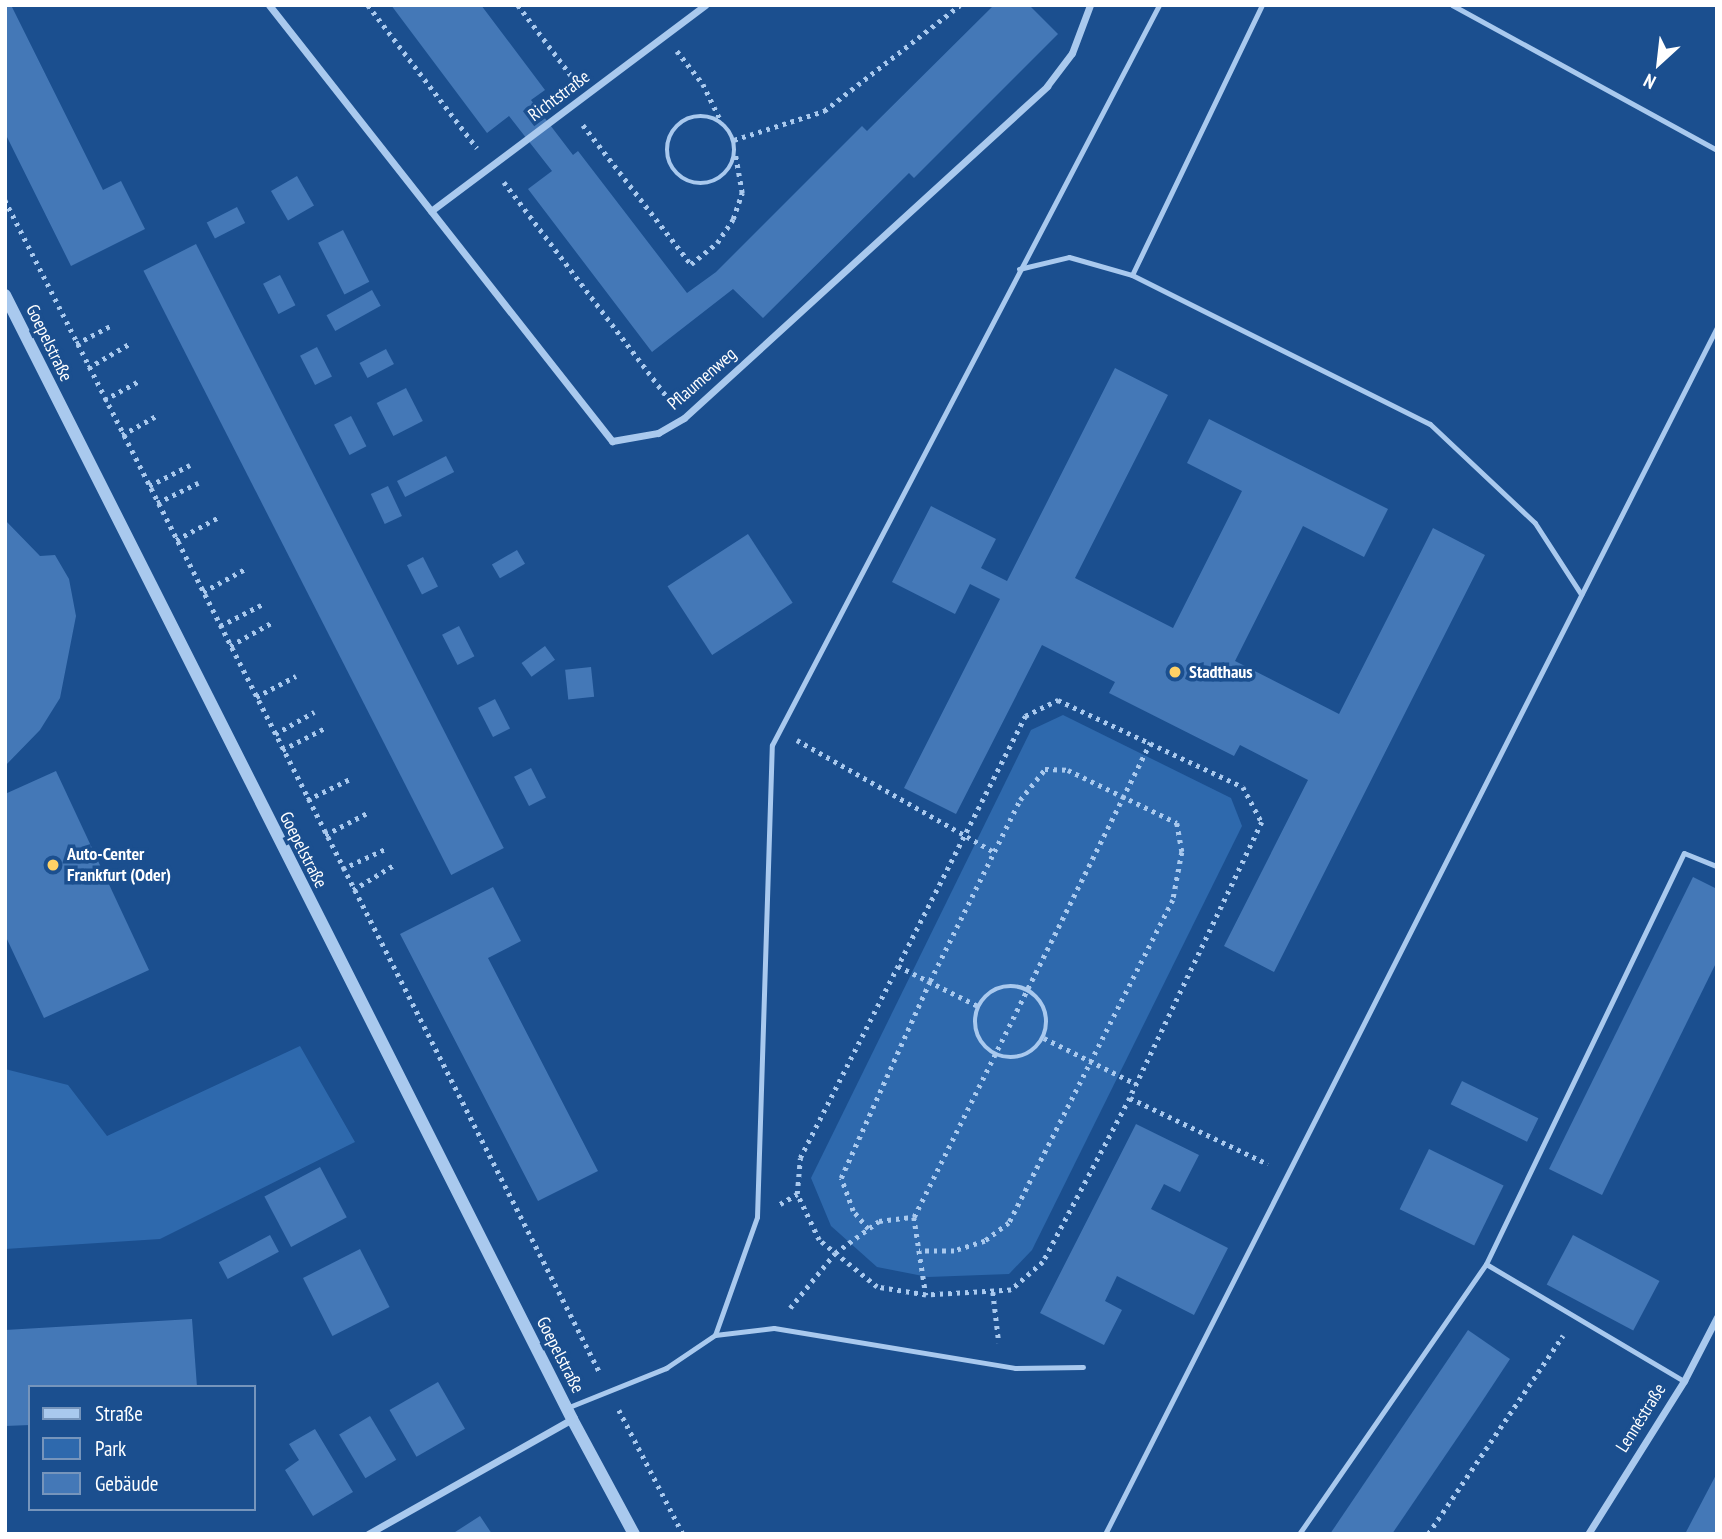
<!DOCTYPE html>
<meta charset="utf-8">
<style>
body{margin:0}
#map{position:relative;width:1722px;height:1539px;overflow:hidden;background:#1b4f8f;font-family:"PT Sans Narrow",sans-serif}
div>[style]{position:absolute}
.green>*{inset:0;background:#2e69ad}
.building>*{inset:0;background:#4478b7;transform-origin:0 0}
.path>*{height:4.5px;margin-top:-2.25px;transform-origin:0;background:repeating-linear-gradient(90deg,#a9c9ee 0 3.5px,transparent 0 8.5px)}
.path>.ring{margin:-2.25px;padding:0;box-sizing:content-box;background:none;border:4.5px solid #a9c9ee;border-radius:50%}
.service>*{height:5px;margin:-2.5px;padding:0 2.5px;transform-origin:2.5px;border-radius:2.5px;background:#a9c9ee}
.minor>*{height:7px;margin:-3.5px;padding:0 3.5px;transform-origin:3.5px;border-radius:3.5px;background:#a9c9ee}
.tertiary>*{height:12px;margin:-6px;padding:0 6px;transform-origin:6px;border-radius:6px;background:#a9c9ee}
.dots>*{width:19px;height:19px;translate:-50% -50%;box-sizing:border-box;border:4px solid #1b4f8f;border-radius:50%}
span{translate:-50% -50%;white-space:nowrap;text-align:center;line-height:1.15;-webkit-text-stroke:7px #1b4f8f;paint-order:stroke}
.street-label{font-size:18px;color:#fff}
.poi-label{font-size:18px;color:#fff;font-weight:700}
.left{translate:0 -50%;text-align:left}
.frame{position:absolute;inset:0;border:7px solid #fff;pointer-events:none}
.legend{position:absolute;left:28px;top:1385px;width:228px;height:126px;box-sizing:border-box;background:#1b4f8f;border:2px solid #7695bc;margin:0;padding:9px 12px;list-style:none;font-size:21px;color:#fff}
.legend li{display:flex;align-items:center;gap:14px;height:35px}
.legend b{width:35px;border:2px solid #7695bc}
.north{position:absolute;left:1624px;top:28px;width:70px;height:70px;-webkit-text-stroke:5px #1b4f8f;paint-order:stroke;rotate:207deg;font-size:19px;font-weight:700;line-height:28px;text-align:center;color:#fff}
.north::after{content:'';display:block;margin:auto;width:24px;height:32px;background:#fff;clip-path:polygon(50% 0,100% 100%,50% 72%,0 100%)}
</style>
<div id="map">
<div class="green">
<div style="clip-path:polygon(1063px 715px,1231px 798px,1242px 826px,1032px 1250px,1009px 1274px,928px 1277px,877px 1267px,831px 1226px,811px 1178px,1031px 730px)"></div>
<div style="clip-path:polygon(300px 1046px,355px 1142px,160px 1239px,5px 1249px,5px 1069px,68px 1085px,107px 1136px)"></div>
</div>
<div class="building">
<div style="clip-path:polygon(5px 5px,11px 5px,103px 190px,121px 181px,145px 229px,71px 266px,5px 133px)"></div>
<div style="clip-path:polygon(391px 5px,481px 5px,545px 90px,531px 100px,573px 155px,578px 151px,687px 293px,716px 272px,862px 126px,867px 131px,994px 5px,1029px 5px,1058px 34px,914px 178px,909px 173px,763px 318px,733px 289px,652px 352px,528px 189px,552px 171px,509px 116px,487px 133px)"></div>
<div style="left:297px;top:176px;width:34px;height:30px;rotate:60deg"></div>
<div style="left:237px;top:207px;width:18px;height:34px;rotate:63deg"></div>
<div style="left:343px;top:230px;width:58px;height:28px;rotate:63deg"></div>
<div style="left:196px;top:244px;width:678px;height:59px;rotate:63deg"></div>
<div style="left:280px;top:275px;width:34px;height:19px;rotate:63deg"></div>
<div style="left:372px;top:290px;width:18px;height:52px;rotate:61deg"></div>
<div style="left:317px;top:347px;width:33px;height:19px;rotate:63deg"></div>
<div style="left:386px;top:349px;width:17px;height:30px;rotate:62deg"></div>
<div style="clip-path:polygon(1115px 368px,1168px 395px,1075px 578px,1173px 628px,1242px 491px,1187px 463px,1209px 419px,1388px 509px,1364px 557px,1303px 526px,1235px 661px,1339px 714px,1433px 528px,1485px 555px,1274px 972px,1224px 946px,1308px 780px,1240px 745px,1234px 756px,1109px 693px,1115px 682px,1042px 645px,956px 814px,904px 788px,1000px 599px,970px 584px,955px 614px,892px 582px,931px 506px,996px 539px,981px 568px,1007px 581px)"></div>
<div style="left:406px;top:388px;width:37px;height:33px;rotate:63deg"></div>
<div style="left:351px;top:416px;width:34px;height:19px;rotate:63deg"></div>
<div style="left:446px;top:456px;width:18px;height:55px;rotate:63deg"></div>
<div style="left:388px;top:486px;width:33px;height:19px;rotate:65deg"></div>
<div style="clip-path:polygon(5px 520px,40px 556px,55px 555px,69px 579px,76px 616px,60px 698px,40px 730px,5px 766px)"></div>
<div style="left:748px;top:534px;width:82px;height:96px;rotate:57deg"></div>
<div style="left:517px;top:550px;width:16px;height:29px;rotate:60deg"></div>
<div style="left:423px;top:557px;width:33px;height:18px;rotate:63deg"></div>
<div style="left:459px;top:626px;width:34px;height:19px;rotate:63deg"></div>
<div style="left:545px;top:646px;width:17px;height:29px;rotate:54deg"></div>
<div style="left:591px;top:667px;width:30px;height:26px;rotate:84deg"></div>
<div style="left:495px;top:699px;width:33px;height:19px;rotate:63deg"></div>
<div style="left:531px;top:768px;width:33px;height:19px;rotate:63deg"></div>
<div style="clip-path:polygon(56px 771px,149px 970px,44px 1018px,5px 935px,5px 794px)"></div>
<div style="clip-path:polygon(1693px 877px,1717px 889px,1717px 961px,1602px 1195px,1549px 1169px)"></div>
<div style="clip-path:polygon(493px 887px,521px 941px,488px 958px,598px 1171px,538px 1201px,400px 934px)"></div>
<div style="left:1462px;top:1081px;width:85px;height:26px;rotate:26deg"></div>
<div style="clip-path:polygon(1136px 1124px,1199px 1155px,1180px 1192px,1164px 1184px,1151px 1209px,1228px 1248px,1194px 1315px,1117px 1276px,1105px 1301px,1122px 1310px,1104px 1345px,1040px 1313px)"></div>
<div style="left:1429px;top:1149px;width:83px;height:67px;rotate:26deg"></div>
<div style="left:320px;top:1167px;width:57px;height:63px;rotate:62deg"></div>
<div style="left:270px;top:1235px;width:19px;height:58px;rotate:62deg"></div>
<div style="left:1573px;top:1235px;width:98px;height:56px;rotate:28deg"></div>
<div style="left:360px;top:1249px;width:65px;height:64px;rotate:63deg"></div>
<div style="clip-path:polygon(192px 1319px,197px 1387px,30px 1387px,30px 1425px,5px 1426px,5px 1330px)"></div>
<div style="clip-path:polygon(1468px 1330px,1510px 1359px,1479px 1406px,1392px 1534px,1330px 1534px)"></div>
<div style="left:438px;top:1382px;width:54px;height:56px;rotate:60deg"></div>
<div style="left:370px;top:1416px;width:51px;height:36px;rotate:59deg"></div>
<div style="clip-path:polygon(315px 1429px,353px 1492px,313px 1516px,285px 1470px,299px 1460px,289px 1444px)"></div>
<div style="clip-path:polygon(1717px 1473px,1717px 1534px,1685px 1534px)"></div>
<div style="clip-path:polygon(480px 1516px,492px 1534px,452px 1534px)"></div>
</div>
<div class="path">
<div style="left:368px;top:5px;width:180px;rotate:52.7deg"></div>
<div style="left:518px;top:5px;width:91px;rotate:53deg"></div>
<div style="left:677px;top:51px;width:42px;rotate:51.8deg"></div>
<div style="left:703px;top:84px;width:43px;rotate:64deg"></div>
<div class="ring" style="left:667px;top:116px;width:63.5px;height:63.5px"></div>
<div style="left:583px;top:125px;width:176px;rotate:52.2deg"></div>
<div style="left:691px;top:264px;width:33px;rotate:-39deg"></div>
<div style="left:717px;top:243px;width:29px;rotate:-56deg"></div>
<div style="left:733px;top:219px;width:28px;rotate:-71deg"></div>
<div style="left:742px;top:193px;width:40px;rotate:-100deg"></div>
<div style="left:734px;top:140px;width:95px;rotate:-17.9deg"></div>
<div style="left:824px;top:111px;width:172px;rotate:-37.9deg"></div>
<div style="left:504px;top:182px;width:275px;rotate:52.8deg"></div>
<div style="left:5px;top:200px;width:1313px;rotate:63.1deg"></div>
<div style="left:76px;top:344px;width:41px;rotate:-27.8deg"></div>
<div style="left:88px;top:368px;width:48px;rotate:-30.3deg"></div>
<div style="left:104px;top:400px;width:42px;rotate:-28.4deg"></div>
<div style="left:122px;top:435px;width:41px;rotate:-29.1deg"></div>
<div style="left:149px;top:486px;width:46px;rotate:-27.1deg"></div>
<div style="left:157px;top:503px;width:46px;rotate:-26deg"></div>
<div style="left:176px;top:540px;width:49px;rotate:-28.1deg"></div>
<div style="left:203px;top:592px;width:50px;rotate:-28.6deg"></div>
<div style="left:220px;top:626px;width:48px;rotate:-27.1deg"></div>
<div style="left:230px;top:646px;width:47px;rotate:-29.3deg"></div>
<div style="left:256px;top:697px;width:45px;rotate:-27.7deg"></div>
<div style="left:275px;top:734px;width:45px;rotate:-29.4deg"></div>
<div style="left:797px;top:740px;width:227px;rotate:29.6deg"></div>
<div style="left:282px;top:750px;width:48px;rotate:-27.1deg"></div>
<div style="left:307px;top:800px;width:50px;rotate:-26.1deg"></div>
<div style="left:325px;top:835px;width:47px;rotate:-27.6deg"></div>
<div style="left:342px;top:869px;width:47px;rotate:-24.9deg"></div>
<div style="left:353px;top:890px;width:48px;rotate:-31.4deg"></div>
<div style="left:898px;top:966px;width:89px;rotate:26.6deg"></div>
<div class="ring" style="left:975px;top:986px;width:67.5px;height:67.5px"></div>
<div style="left:1044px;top:1038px;width:103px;rotate:26.6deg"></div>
<div style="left:1130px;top:1098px;width:186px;rotate:117.9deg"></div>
<div style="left:1043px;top:1262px;width:43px;rotate:138.8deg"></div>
<div style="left:1011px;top:1290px;width:85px;rotate:176.6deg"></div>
<div style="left:926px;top:1295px;width:50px;rotate:-170.7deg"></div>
<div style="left:877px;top:1287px;width:75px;rotate:-141deg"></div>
<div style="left:819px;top:1240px;width:51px;rotate:-115.6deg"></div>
<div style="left:797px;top:1194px;width:36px;rotate:-85deg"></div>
<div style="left:800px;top:1158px;width:496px;rotate:-63deg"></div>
<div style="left:1025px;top:716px;width:37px;rotate:-26deg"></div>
<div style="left:1058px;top:700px;width:204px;rotate:25.2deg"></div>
<div style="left:1243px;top:787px;width:40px;rotate:62deg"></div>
<div style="left:1262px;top:822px;width:306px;rotate:115.6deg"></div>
<div style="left:1130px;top:1098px;width:153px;rotate:25.6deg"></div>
<div style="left:780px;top:1204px;width:20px;rotate:-30deg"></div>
<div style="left:914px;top:1217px;width:79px;rotate:81.3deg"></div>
<div style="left:868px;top:1229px;width:23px;rotate:-130deg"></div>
<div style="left:853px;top:1211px;width:35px;rotate:-110deg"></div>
<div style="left:841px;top:1178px;width:216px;rotate:-65.7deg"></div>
<div style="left:930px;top:981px;width:202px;rotate:-63.6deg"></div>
<div style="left:1020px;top:800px;width:40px;rotate:-51deg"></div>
<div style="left:1045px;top:769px;width:23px;rotate:2deg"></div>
<div style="left:1068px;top:770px;width:121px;rotate:25.9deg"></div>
<div style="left:1177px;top:823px;width:29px;rotate:80deg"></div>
<div style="left:1182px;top:852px;width:49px;rotate:100.6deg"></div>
<div style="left:1173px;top:900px;width:362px;rotate:116.9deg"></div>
<div style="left:1009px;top:1223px;width:30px;rotate:143deg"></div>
<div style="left:985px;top:1241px;width:33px;rotate:162deg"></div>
<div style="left:954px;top:1251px;width:35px;rotate:180deg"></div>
<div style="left:993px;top:1292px;width:51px;rotate:83.3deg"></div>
<div style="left:790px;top:1308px;width:71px;rotate:-50.7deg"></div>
<div style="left:835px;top:1253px;width:54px;rotate:-36deg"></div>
<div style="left:879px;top:1221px;width:35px;rotate:-7deg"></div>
<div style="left:914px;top:1217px;width:530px;rotate:-63.53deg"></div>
<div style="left:619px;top:1410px;width:140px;rotate:62.7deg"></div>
<div style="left:1428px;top:1534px;width:240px;rotate:-55.8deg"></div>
</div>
<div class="service">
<div style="left:1452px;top:5px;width:302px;rotate:28.7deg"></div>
<div style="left:1019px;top:269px;width:51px;rotate:-13.5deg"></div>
<div style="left:1069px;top:257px;width:66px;rotate:15.9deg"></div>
<div style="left:1132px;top:275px;width:333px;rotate:26.6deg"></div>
<div style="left:1430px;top:424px;width:144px;rotate:43.3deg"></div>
<div style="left:1535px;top:523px;width:85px;rotate:57.1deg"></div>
<div style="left:1132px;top:275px;width:300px;rotate:-64.3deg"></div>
<div style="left:1486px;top:1264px;width:230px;rotate:30.6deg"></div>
<div style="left:715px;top:1335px;width:125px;rotate:-70.4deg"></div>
<div style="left:757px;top:1217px;width:472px;rotate:-88.2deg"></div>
<div style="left:772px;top:745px;width:835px;rotate:-62.39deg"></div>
<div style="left:569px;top:1407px;width:105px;rotate:-21.9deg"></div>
<div style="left:666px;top:1368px;width:59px;rotate:-34deg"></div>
<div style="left:715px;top:1335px;width:59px;rotate:-6.8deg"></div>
<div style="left:774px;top:1328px;width:244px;rotate:9.4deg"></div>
<div style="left:1015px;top:1368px;width:68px;rotate:-0.8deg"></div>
<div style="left:1105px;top:1534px;width:1353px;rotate:-63.11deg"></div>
<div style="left:1299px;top:1534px;width:328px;rotate:-55.3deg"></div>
<div style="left:1486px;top:1264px;width:456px;rotate:-64.3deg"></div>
<div style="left:1684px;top:853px;width:35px;rotate:22deg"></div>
</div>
<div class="minor">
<div style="left:269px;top:5px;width:555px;rotate:51.81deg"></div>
<div style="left:612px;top:441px;width:47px;rotate:-9.9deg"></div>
<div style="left:658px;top:433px;width:30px;rotate:-30deg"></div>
<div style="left:684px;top:418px;width:492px;rotate:-42.4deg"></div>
<div style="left:1047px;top:86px;width:41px;rotate:-52.9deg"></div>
<div style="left:1072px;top:53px;width:51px;rotate:-69.4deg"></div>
<div style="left:431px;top:211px;width:343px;rotate:-36.9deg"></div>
<div style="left:368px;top:1534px;width:234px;rotate:-29.4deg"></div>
<div style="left:1588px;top:1534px;width:181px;rotate:-57.9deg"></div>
<div style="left:1684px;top:1381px;width:72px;rotate:-62.7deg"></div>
</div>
<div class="tertiary">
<div style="left:5px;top:295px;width:1259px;rotate:63.23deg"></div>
<div style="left:572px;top:1419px;width:131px;rotate:61.7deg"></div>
</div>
<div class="dots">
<div style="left:1175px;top:672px;background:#ffd166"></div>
<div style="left:53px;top:865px;background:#ffd166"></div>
</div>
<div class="street-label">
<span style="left:559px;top:96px;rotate:-37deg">Richtstraße</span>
<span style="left:49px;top:343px;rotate:64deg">Goepelstraße</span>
<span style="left:702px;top:379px;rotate:-41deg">Pflaumenweg</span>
<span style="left:303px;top:850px;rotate:63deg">Goepelstraße</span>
<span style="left:560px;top:1355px;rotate:63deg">Goepelstraße</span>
<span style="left:1641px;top:1418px;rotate:-58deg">Lennéstraße</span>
</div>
<div class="poi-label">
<span class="left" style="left:1189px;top:672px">Stadthaus</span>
<span class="left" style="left:67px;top:865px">Auto-Center<br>Frankfurt (Oder)</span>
</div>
<div class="frame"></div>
<ul class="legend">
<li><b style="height:9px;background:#a9c9ee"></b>Straße</li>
<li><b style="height:19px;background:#2e69ad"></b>Park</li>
<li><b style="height:19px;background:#4478b7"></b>Gebäude</li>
</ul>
<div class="north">N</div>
</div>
